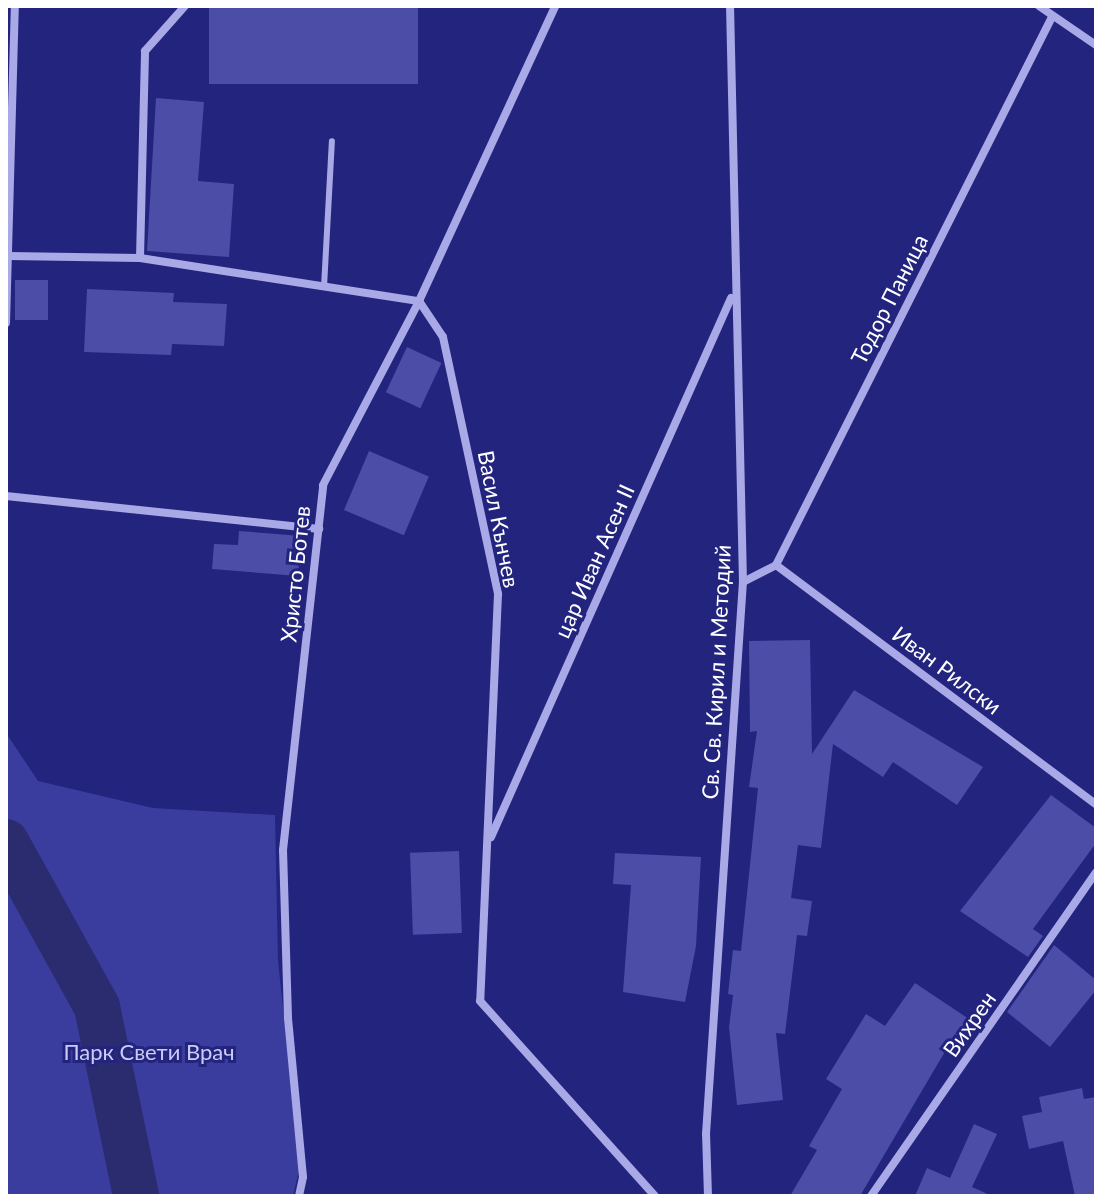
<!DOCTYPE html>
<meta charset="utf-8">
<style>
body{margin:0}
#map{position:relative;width:1102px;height:1202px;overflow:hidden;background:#23247e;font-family:Lato,sans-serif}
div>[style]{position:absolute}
.green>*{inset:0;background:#3a3c9e}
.river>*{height:46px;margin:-23px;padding:0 23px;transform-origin:23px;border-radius:23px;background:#2b2b6f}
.building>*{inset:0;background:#4b4da7;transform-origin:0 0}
.lane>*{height:6px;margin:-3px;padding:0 3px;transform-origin:3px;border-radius:3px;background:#a8a9e6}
.street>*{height:8px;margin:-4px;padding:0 4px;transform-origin:4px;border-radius:4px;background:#a8a9e6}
span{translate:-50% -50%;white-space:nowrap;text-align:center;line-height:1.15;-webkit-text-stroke:6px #23247e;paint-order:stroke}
.street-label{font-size:22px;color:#fff}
.park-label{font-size:22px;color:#cbccf5}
.frame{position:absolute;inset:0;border:8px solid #fff;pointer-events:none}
</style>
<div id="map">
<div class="green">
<div style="clip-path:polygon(6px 733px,38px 781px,153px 808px,275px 815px,278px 961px,300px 1166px,293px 1196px,6px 1196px)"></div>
</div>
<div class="river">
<div style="left:6px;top:842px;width:188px;rotate:61.1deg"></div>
<div style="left:97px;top:1007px;width:193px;rotate:78.3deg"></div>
</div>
<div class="building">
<div style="left:209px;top:6px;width:209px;height:78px"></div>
<div style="clip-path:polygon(156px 98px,204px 102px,198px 181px,234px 184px,229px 257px,147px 251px)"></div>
<div style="left:15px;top:280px;width:33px;height:40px"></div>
<div style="clip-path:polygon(87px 289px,174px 293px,173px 302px,227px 304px,224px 346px,172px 344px,171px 355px,84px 352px)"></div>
<div style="left:407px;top:347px;width:38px;height:50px;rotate:25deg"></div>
<div style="left:369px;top:451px;width:65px;height:64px;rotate:23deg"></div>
<div style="clip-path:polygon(239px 531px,301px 536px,298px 576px,212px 569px,214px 544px,238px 545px)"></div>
<div style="clip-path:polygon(810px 640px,812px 754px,854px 690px,983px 767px,957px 805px,893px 762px,883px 777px,833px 744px,821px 848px,798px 845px,791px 898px,812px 901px,807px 936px,797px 935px,785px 1034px,776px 1033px,783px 1100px,737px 1105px,729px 1027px,733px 995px,728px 994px,733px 950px,741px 951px,758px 788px,749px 787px,757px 731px,750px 732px,749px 641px)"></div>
<div style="clip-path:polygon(1051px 795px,1096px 828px,1096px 843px,1033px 929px,1043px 936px,1028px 957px,960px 911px)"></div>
<div style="left:459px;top:851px;width:82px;height:49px;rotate:88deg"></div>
<div style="clip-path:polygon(615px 853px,701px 857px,696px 946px,685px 1002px,623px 992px,631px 885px,613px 884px)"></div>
<div style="clip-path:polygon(1054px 945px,1096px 980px,1096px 990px,1050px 1047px,1007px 1012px)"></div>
<div style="clip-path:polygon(915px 983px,972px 1021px,955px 1047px,950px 1043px,860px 1196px,790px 1196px,817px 1150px,809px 1146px,842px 1089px,826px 1079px,866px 1014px,885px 1026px)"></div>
<div style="clip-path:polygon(1082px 1088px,1084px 1099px,1096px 1097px,1096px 1196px,1075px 1196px,1063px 1141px,1029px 1149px,1022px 1116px,1042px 1112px,1039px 1097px)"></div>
<div style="clip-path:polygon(974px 1124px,997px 1134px,972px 1187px,992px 1196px,915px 1196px,927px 1168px,950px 1178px)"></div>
</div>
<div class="lane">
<div style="left:324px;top:287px;width:146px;rotate:-86.9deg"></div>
</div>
<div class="street">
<div style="left:1039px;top:6px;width:69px;rotate:34.4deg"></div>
<div style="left:9px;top:256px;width:131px;rotate:0.9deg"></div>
<div style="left:140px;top:258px;width:282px;rotate:8.8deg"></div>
<div style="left:419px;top:301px;width:43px;rotate:56.3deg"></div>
<div style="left:443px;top:337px;width:263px;rotate:77.9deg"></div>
<div style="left:498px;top:594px;width:407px;rotate:92.5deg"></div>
<div style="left:480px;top:1001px;width:262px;rotate:48.1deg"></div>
<div style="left:140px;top:258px;width:207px;rotate:-88.6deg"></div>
<div style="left:145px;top:51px;width:60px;rotate:-48.4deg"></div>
<div style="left:6px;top:323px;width:317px;rotate:-88.4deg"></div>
<div style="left:6px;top:496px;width:315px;rotate:6deg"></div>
<div style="left:776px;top:565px;width:399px;rotate:36.8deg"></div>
<div style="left:743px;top:582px;width:37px;rotate:-27deg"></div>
<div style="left:776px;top:565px;width:614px;rotate:-63.27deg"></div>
<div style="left:491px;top:837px;width:590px;rotate:-66deg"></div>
<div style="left:299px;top:1196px;width:19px;rotate:-78deg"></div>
<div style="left:303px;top:1177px;width:160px;rotate:-95.4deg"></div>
<div style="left:288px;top:1018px;width:168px;rotate:-91.7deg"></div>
<div style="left:283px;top:850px;width:367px;rotate:-83.7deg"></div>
<div style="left:323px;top:485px;width:208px;rotate:-62.4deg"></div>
<div style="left:419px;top:301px;width:325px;rotate:-65.2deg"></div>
<div style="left:708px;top:1196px;width:62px;rotate:-91.8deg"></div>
<div style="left:706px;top:1134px;width:553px;rotate:-86.17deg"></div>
<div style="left:743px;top:582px;width:576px;rotate:-91.29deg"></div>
<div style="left:871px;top:1196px;width:394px;rotate:-55.2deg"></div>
</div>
<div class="street-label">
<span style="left:889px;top:299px;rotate:-63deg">Тодор Паница</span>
<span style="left:499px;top:519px;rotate:79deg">Васил Кънчев</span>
<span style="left:594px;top:561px;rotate:-66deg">цар Иван Асен II</span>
<span style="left:295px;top:574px;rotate:-84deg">Христо Ботев</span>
<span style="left:947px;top:670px;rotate:37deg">Иван Рилски</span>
<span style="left:716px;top:672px;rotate:-87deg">Св. Св. Кирил и Методий</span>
<span style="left:969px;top:1024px;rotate:-55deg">Вихрен</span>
</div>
<div class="park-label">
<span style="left:149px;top:1052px">Парк Свети Врач</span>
</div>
<div class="frame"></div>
</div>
